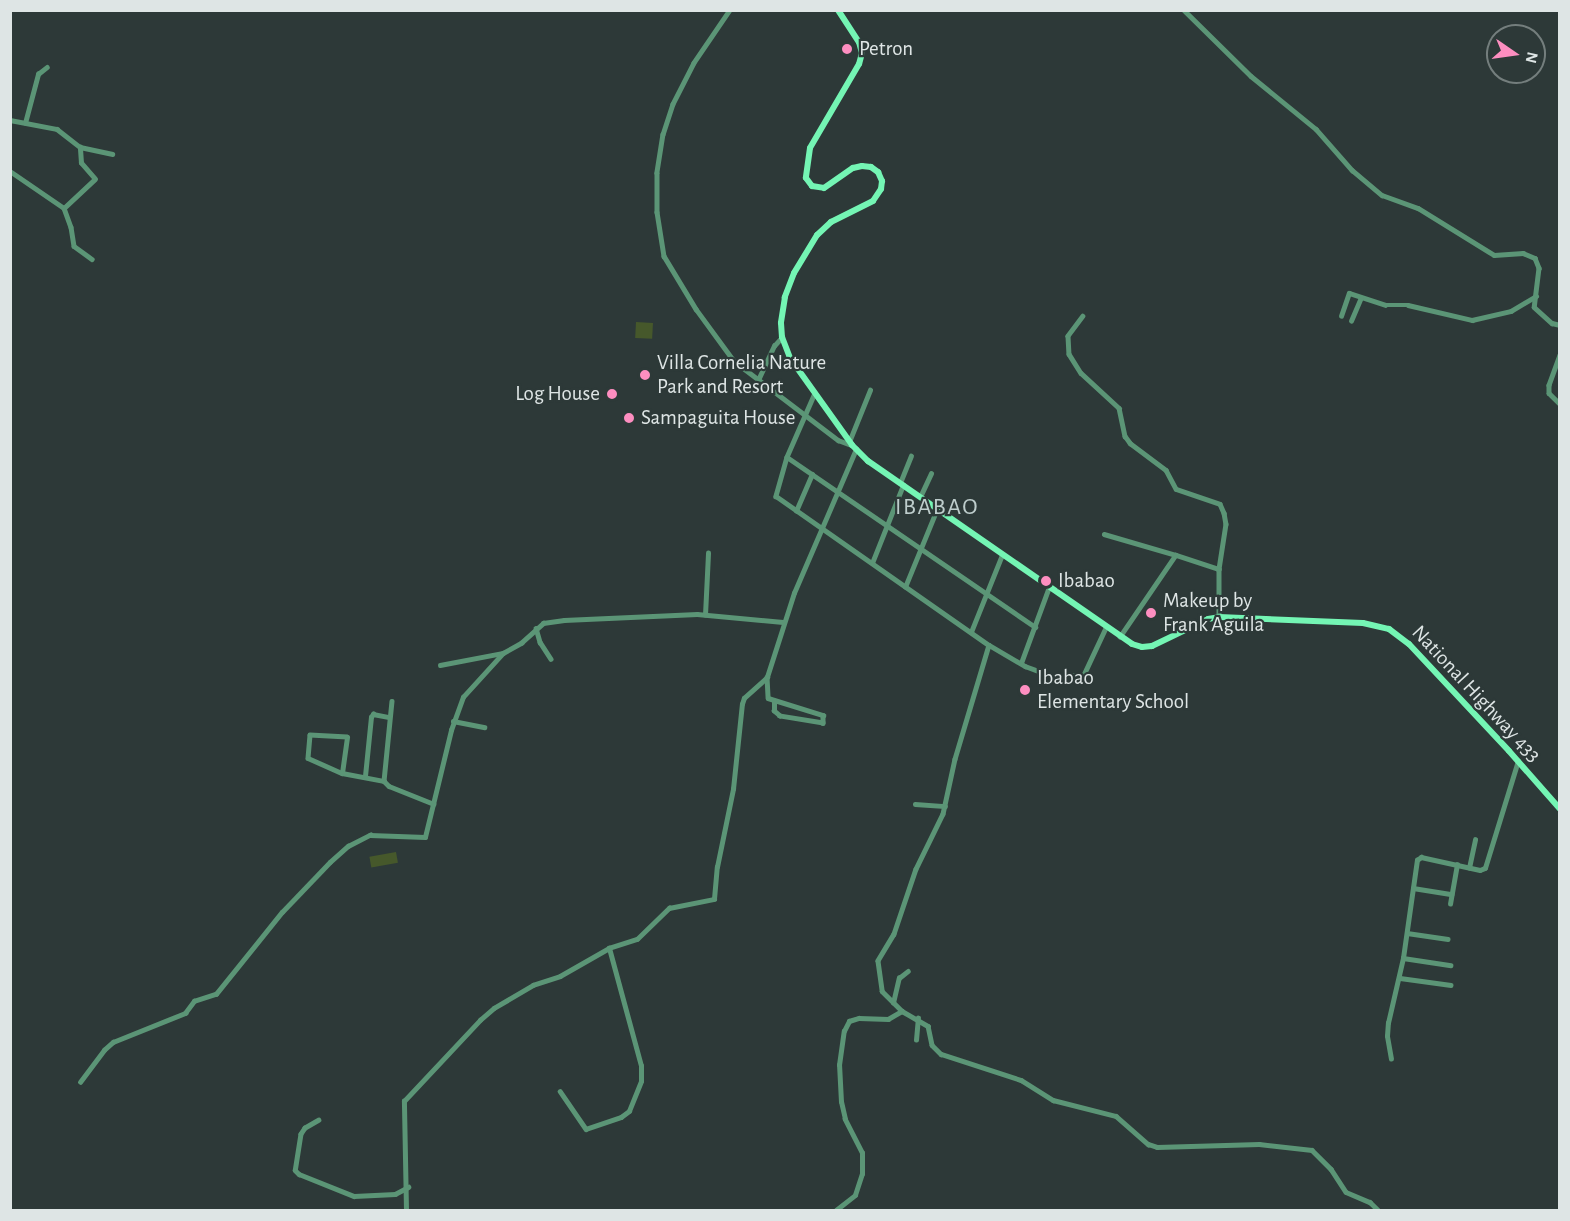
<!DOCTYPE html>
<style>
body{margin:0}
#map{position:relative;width:1570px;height:1221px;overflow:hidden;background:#2d3938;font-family:"Alegreya Sans",sans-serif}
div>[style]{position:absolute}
.green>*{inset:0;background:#46582b;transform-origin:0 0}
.minor>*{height:4.5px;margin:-2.25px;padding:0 2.25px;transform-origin:2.25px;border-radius:2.25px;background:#5b9576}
.major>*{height:6px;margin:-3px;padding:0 3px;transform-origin:3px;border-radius:3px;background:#74f5b4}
.dots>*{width:16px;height:16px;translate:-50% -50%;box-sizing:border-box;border:3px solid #2d3938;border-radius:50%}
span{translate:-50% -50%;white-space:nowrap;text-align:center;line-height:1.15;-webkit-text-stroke:4.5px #2d3938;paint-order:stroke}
.poi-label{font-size:21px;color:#dee5e5}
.left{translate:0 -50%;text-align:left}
.right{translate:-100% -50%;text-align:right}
.street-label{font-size:21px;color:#dee5e5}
.quarter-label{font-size:24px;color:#becdcc;letter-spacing:1.5px}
.frame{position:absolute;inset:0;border:12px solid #dee5e5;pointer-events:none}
.north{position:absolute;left:1486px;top:24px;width:60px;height:60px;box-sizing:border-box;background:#2d3938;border:2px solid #747e7d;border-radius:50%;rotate:103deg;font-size:16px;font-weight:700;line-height:24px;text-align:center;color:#dee5e5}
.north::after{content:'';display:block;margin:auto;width:21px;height:27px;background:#fd8ec0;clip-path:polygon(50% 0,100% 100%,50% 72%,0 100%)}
</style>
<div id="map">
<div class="green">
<div style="left:636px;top:322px;width:17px;height:16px;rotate:3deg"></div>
<div style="left:396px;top:852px;width:11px;height:27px;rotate:80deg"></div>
</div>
<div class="minor">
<div style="left:730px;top:10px;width:64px;rotate:124.2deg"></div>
<div style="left:694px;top:63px;width:46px;rotate:117.1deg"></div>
<div style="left:673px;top:104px;width:32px;rotate:108deg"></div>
<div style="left:663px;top:134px;width:39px;rotate:99deg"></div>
<div style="left:657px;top:173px;width:39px;rotate:90deg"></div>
<div style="left:657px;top:212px;width:45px;rotate:81deg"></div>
<div style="left:664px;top:256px;width:62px;rotate:58.9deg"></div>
<div style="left:696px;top:309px;width:64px;rotate:53.8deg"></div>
<div style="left:734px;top:361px;width:131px;rotate:37.2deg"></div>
<div style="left:838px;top:440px;width:15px;rotate:20deg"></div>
<div style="left:1184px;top:10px;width:94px;rotate:44.6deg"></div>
<div style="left:1251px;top:76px;width:84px;rotate:39.2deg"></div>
<div style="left:1316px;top:129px;width:55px;rotate:48.7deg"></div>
<div style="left:1352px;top:170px;width:39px;rotate:40deg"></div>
<div style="left:1382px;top:195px;width:38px;rotate:20deg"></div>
<div style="left:1418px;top:208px;width:89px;rotate:31.7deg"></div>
<div style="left:1494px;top:255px;width:29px;rotate:-4deg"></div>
<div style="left:1523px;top:253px;width:13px;rotate:23deg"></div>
<div style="left:1535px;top:258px;width:11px;rotate:68deg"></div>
<div style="left:1539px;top:268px;width:39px;rotate:97deg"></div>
<div style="left:1534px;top:307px;width:24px;rotate:42deg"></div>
<div style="left:1552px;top:323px;width:8px;rotate:14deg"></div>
<div style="left:10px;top:120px;width:48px;rotate:10.8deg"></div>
<div style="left:57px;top:129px;width:29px;rotate:38deg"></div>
<div style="left:80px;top:147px;width:33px;rotate:12deg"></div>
<div style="left:25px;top:123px;width:51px;rotate:-75.1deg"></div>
<div style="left:38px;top:74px;width:11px;rotate:-38deg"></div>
<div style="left:10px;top:171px;width:65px;rotate:34.4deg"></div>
<div style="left:64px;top:208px;width:20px;rotate:70deg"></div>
<div style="left:71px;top:227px;width:19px;rotate:81deg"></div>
<div style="left:74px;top:246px;width:22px;rotate:36deg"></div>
<div style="left:64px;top:208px;width:42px;rotate:-43.1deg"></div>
<div style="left:95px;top:179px;width:21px;rotate:-131deg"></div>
<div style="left:81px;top:163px;width:16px;rotate:-94deg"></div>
<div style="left:1083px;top:316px;width:25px;rotate:127deg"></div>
<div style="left:1068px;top:336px;width:18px;rotate:87deg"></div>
<div style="left:1069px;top:354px;width:22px;rotate:58deg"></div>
<div style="left:1081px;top:373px;width:52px;rotate:42.6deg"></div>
<div style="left:1119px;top:408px;width:29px;rotate:78deg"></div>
<div style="left:1125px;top:436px;width:9px;rotate:54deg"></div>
<div style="left:1130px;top:443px;width:45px;rotate:36.9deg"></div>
<div style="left:1166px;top:470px;width:21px;rotate:62deg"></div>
<div style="left:1176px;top:489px;width:46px;rotate:18.8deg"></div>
<div style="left:1220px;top:504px;width:10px;rotate:66deg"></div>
<div style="left:1224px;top:513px;width:11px;rotate:80deg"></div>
<div style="left:1226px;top:524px;width:46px;rotate:98.8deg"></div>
<div style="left:1219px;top:569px;width:48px;rotate:90deg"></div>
<div style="left:1341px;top:316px;width:24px;rotate:-71deg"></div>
<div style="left:1349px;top:293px;width:38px;rotate:18deg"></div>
<div style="left:1385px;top:305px;width:23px"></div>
<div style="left:1408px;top:305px;width:66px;rotate:13.2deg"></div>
<div style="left:1472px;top:320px;width:40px;rotate:-13deg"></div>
<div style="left:1511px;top:311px;width:29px;rotate:-31deg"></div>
<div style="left:1351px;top:321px;width:25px;rotate:-67deg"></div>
<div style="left:1560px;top:355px;width:32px;rotate:110deg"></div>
<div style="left:1549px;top:385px;width:8px;rotate:90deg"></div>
<div style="left:1549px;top:393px;width:16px;rotate:45deg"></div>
<div style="left:758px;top:380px;width:38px;rotate:-65deg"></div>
<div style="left:774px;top:346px;width:12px;rotate:-48deg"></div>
<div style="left:815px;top:393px;width:70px;rotate:113.6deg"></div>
<div style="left:787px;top:457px;width:41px;rotate:105.8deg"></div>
<div style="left:776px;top:496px;width:260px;rotate:35deg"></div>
<div style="left:989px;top:645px;width:42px;rotate:30.3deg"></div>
<div style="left:1025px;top:666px;width:15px;rotate:20deg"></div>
<div style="left:849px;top:442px;width:56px;rotate:-68deg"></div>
<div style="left:787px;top:457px;width:301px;rotate:34.4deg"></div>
<div style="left:900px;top:483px;width:29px;rotate:-68deg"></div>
<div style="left:920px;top:497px;width:26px;rotate:-65deg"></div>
<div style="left:796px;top:511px;width:40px;rotate:-66.6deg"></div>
<div style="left:1104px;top:534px;width:75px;rotate:16.3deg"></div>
<div style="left:1176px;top:555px;width:99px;rotate:124.3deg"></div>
<div style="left:1176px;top:555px;width:45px;rotate:18deg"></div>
<div style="left:872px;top:563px;width:84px;rotate:-68.3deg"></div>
<div style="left:905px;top:587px;width:84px;rotate:-67.7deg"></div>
<div style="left:705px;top:615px;width:62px;rotate:-87.2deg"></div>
<div style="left:536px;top:628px;width:15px;rotate:74deg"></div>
<div style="left:540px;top:642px;width:20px;rotate:57deg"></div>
<div style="left:971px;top:632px;width:83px;rotate:-68.1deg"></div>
<div style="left:989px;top:645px;width:119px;rotate:106.6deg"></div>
<div style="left:955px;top:759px;width:56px;rotate:102.3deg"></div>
<div style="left:943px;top:814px;width:61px;rotate:116.1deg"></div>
<div style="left:916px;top:869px;width:69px;rotate:108.7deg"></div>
<div style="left:894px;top:934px;width:31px;rotate:121deg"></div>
<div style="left:878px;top:961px;width:30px;rotate:82deg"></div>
<div style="left:882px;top:991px;width:28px;rotate:45deg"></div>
<div style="left:902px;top:1011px;width:30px;rotate:30deg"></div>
<div style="left:928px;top:1026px;width:19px;rotate:78deg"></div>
<div style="left:932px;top:1045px;width:13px;rotate:45deg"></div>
<div style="left:941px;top:1054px;width:84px;rotate:18deg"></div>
<div style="left:1021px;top:1080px;width:38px;rotate:32deg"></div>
<div style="left:1053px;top:1100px;width:65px;rotate:14.3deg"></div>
<div style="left:1116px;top:1116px;width:43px;rotate:41.2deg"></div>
<div style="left:1148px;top:1144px;width:9px;rotate:18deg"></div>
<div style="left:1157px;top:1147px;width:102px;rotate:-1.7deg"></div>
<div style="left:1259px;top:1144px;width:53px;rotate:6.5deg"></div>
<div style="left:1312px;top:1150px;width:27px;rotate:45deg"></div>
<div style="left:1331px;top:1169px;width:27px;rotate:57deg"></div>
<div style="left:1346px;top:1192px;width:26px;rotate:23deg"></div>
<div style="left:1370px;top:1202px;width:11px;rotate:45deg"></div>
<div style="left:1021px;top:663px;width:81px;rotate:-69.8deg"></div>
<div style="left:440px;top:665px;width:64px;rotate:-10.8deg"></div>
<div style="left:1071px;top:675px;width:12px;rotate:5deg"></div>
<div style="left:1083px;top:676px;width:54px;rotate:-64.9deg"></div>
<div style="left:767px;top:677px;width:21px;rotate:87deg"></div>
<div style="left:768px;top:698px;width:58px;rotate:17.2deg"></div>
<div style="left:823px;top:715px;width:8px;rotate:90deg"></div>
<div style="left:823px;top:723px;width:44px;rotate:-170.8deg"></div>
<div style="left:780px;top:716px;width:8px;rotate:-140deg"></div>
<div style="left:774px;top:711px;width:10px;rotate:-90deg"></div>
<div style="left:392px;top:701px;width:80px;rotate:95.7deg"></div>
<div style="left:384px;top:781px;width:7px;rotate:45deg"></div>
<div style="left:389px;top:786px;width:48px;rotate:21.8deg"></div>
<div style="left:453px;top:721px;width:32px;rotate:11deg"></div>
<div style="left:342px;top:773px;width:36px;rotate:-82deg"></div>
<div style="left:347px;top:737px;width:37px;rotate:-177deg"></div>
<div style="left:310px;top:735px;width:23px;rotate:95deg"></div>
<div style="left:308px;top:758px;width:37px;rotate:24deg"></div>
<div style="left:342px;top:773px;width:43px;rotate:10.8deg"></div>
<div style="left:365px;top:776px;width:59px;rotate:-84.2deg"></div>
<div style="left:371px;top:717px;width:4px;rotate:-56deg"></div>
<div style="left:373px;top:714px;width:16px;rotate:11deg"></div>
<div style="left:915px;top:804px;width:30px;rotate:4deg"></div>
<div style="left:1469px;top:868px;width:29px;rotate:-78deg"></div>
<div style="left:1413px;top:888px;width:39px;rotate:9deg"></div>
<div style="left:1450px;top:904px;width:40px;rotate:-80deg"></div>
<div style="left:1407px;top:933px;width:41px;rotate:8.3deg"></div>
<div style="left:1403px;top:958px;width:48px;rotate:8.5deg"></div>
<div style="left:1400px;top:978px;width:51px;rotate:7.8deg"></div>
<div style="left:893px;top:1003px;width:26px;rotate:-77deg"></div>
<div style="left:899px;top:978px;width:11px;rotate:-38deg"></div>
<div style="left:916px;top:1040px;width:22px;rotate:-85deg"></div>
<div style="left:1391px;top:1059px;width:23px;rotate:-100deg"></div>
<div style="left:1387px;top:1036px;width:13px;rotate:-86deg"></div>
<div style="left:1388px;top:1023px;width:67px;rotate:-77deg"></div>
<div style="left:1403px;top:958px;width:99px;rotate:-81.9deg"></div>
<div style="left:1417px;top:860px;width:5px;rotate:-37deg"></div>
<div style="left:1421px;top:857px;width:60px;rotate:12.4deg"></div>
<div style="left:1480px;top:870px;width:5px;rotate:-22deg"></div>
<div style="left:1485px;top:868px;width:112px;rotate:-72.9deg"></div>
<div style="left:80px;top:1082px;width:40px;rotate:-53deg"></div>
<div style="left:104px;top:1050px;width:12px;rotate:-42deg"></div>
<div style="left:113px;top:1042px;width:78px;rotate:-21.9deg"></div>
<div style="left:185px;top:1013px;width:15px;rotate:-53deg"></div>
<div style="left:194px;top:1001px;width:23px;rotate:-18deg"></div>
<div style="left:216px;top:994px;width:105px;rotate:-51.2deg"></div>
<div style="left:282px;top:912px;width:69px;rotate:-46.2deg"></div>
<div style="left:330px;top:862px;width:24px;rotate:-42deg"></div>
<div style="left:348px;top:846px;width:25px;rotate:-27deg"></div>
<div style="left:370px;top:835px;width:55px;rotate:2.1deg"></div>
<div style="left:425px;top:837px;width:110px;rotate:-76.3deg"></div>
<div style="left:451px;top:730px;width:35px;rotate:-70deg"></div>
<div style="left:463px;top:697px;width:59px;rotate:-47.7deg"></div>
<div style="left:503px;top:653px;width:21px;rotate:-29deg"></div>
<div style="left:521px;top:643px;width:30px;rotate:-42deg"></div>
<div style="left:543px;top:623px;width:21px;rotate:-8deg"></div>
<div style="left:564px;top:620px;width:133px;rotate:-2.6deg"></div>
<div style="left:697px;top:614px;width:86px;rotate:5.3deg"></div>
<div style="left:560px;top:1091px;width:46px;rotate:55.6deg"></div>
<div style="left:586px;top:1129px;width:37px;rotate:-19deg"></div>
<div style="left:621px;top:1117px;width:10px;rotate:-37deg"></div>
<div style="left:629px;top:1111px;width:32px;rotate:-68deg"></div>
<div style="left:641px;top:1081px;width:15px;rotate:-90deg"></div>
<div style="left:641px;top:1066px;width:122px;rotate:-105.2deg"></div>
<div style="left:319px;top:1120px;width:16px;rotate:150deg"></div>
<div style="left:305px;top:1128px;width:7px;rotate:124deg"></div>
<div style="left:301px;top:1134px;width:36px;rotate:99deg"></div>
<div style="left:295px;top:1170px;width:6px;rotate:45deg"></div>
<div style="left:299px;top:1174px;width:59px;rotate:21.8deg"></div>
<div style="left:354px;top:1196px;width:41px;rotate:-2.8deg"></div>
<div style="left:395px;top:1194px;width:15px;rotate:-28deg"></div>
<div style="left:406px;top:1210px;width:109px;rotate:-91.1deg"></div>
<div style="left:404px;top:1101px;width:111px;rotate:-46.8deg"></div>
<div style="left:480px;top:1020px;width:18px;rotate:-41deg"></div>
<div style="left:494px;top:1008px;width:45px;rotate:-30.5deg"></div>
<div style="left:533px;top:985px;width:28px;rotate:-18deg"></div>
<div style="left:560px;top:976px;width:56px;rotate:-29.7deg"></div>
<div style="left:609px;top:948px;width:29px;rotate:-18deg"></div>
<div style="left:637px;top:939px;width:45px;rotate:-44.1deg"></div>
<div style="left:669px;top:908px;width:46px;rotate:-11.3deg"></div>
<div style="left:714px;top:899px;width:32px;rotate:-85deg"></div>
<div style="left:717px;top:867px;width:80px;rotate:-78.4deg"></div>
<div style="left:733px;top:789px;width:85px;rotate:-84deg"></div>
<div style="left:742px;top:704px;width:6px;rotate:-72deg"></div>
<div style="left:744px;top:698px;width:31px;rotate:-42deg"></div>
<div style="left:767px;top:677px;width:88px;rotate:-72.2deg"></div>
<div style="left:794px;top:593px;width:157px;rotate:-66.7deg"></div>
<div style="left:836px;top:1210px;width:24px;rotate:-38deg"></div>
<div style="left:855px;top:1195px;width:22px;rotate:-72deg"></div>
<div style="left:862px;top:1174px;width:21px;rotate:-90deg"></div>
<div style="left:862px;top:1153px;width:38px;rotate:-117deg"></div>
<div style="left:845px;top:1119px;width:17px;rotate:-103deg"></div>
<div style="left:841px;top:1102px;width:37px;rotate:-93deg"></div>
<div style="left:839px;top:1065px;width:34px;rotate:-82deg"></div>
<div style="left:844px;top:1031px;width:11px;rotate:-63deg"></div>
<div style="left:849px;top:1021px;width:10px;rotate:-17deg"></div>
<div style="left:859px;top:1018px;width:29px;rotate:2deg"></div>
<div style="left:888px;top:1019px;width:16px;rotate:-30deg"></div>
</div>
<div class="major">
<div style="left:838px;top:10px;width:38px;rotate:57deg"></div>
<div style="left:859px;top:42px;width:11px;rotate:75deg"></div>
<div style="left:862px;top:53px;width:11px;rotate:105deg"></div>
<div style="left:859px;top:64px;width:97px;rotate:120.3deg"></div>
<div style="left:810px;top:148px;width:30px;rotate:98deg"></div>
<div style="left:806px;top:178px;width:10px;rotate:53deg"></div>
<div style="left:812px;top:186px;width:12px;rotate:9deg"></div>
<div style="left:824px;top:188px;width:35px;rotate:-35deg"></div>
<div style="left:853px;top:168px;width:9px;rotate:-13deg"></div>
<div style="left:862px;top:166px;width:9px;rotate:6deg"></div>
<div style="left:871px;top:167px;width:9px;rotate:36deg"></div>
<div style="left:878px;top:172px;width:10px;rotate:66deg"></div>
<div style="left:882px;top:181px;width:8px;rotate:97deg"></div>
<div style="left:881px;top:189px;width:14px;rotate:124deg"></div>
<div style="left:873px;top:201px;width:47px;rotate:153.4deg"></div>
<div style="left:831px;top:222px;width:19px;rotate:137deg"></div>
<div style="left:817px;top:235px;width:44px;rotate:121.2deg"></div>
<div style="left:794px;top:273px;width:26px;rotate:111deg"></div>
<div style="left:785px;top:297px;width:26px;rotate:99deg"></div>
<div style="left:781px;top:323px;width:14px;rotate:86deg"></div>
<div style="left:782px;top:337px;width:22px;rotate:69deg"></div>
<div style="left:790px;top:358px;width:107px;rotate:54.5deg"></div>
<div style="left:852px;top:445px;width:23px;rotate:45deg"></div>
<div style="left:868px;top:461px;width:321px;rotate:34.7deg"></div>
<div style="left:1132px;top:644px;width:10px;rotate:17deg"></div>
<div style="left:1142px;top:647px;width:10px;rotate:-6deg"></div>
<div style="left:1152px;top:646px;width:62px;rotate:-25.7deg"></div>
<div style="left:1208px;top:619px;width:11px;rotate:-10deg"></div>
<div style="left:1219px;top:617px;width:144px;rotate:2.4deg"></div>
<div style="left:1363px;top:623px;width:27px;rotate:13deg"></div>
<div style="left:1389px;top:629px;width:25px;rotate:37deg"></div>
<div style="left:1409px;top:644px;width:146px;rotate:46.9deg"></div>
<div style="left:1509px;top:751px;width:77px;rotate:48.7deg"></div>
</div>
<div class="dots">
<div style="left:847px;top:49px;background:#fd8ec0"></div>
<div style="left:645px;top:375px;background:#fd8ec0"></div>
<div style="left:612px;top:394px;background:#fd8ec0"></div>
<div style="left:629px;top:418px;background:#fd8ec0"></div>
<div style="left:1046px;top:581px;background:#fd8ec0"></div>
<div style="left:1151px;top:613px;background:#fd8ec0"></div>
<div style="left:1025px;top:690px;background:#fd8ec0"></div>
</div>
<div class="poi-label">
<span class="left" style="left:859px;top:49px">Petron</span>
<span class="left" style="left:657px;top:375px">Villa Cornelia Nature<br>Park and Resort</span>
<span class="right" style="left:600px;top:394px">Log House</span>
<span class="left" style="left:641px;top:418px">Sampaguita House</span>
<span class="left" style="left:1058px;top:581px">Ibabao</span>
<span class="left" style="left:1163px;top:613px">Makeup by<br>Frank Aguila</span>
<span class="left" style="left:1037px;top:690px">Ibabao<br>Elementary School</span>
</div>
<div class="street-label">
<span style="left:1476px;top:694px;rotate:47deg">National Highway 433</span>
</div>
<div class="quarter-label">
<span style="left:937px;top:508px">IBABAO</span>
</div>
<div class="frame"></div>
<div class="north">N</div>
</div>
